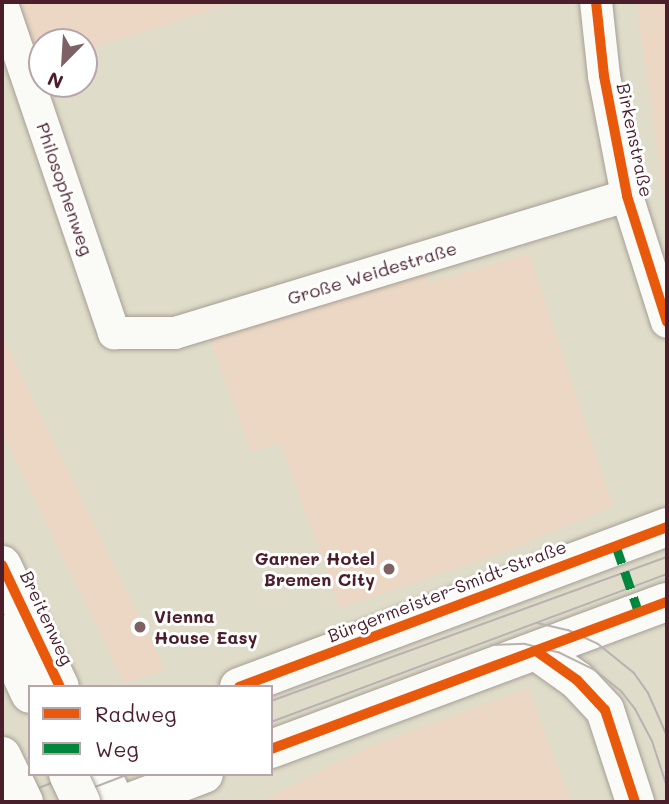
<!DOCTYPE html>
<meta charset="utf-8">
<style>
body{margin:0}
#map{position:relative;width:669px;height:804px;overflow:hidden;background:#dfdcc9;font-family:Mali,sans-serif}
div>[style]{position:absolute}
.built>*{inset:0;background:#ebd7c4}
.roads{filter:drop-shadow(0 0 2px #a69e95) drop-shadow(0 0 2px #a69e95)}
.minor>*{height:32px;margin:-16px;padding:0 16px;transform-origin:16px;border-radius:16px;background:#fafaf7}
.tertiary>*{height:38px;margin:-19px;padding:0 19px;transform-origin:19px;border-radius:19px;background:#fafaf7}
.secondary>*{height:38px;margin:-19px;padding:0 19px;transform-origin:19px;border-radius:19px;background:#fafaf7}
.trunk>*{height:38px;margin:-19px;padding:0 19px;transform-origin:19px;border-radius:19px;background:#fafaf7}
.tram>*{height:2px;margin:-1px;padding:0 1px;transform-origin:1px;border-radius:1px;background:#b8b2b1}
.bridges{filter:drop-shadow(0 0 2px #a69e95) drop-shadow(0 0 2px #a69e95)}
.trunk-bridge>*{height:38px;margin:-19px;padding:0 19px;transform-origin:19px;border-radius:19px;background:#fafaf7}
.quiet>*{height:9px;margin-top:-4.5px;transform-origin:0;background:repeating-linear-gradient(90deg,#00873e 0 18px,transparent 0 27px)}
.cycleway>*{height:10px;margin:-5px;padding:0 5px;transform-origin:5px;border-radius:5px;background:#e8590c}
.dots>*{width:19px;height:19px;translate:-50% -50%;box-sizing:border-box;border:4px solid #fff;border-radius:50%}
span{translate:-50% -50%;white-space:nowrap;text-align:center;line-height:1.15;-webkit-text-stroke:6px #fff;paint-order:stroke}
.street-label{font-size:18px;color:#4a1f2b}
.poi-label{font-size:18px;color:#4a1f2b;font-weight:700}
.right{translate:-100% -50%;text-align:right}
.left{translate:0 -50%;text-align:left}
.frame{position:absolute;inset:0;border:4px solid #4a1f2b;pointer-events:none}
.legend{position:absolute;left:28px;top:685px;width:245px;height:91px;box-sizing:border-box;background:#fff;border:2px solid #b7a5aa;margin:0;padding:9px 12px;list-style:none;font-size:21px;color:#4a1f2b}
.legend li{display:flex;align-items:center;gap:14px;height:35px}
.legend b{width:35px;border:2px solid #b7a5aa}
.north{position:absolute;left:28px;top:28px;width:70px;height:70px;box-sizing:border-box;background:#fff;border:2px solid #b7a5aa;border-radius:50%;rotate:204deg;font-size:19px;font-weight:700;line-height:28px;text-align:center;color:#4a1f2b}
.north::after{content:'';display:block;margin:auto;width:24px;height:32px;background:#7e6162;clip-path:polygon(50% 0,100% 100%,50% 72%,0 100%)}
</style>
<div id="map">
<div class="built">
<div style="clip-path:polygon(10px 2px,237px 2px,84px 51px,84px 42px,42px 42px,42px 64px,32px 67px)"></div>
<div style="clip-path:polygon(636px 2px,667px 2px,667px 218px,650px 100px)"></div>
<div style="clip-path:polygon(529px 253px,613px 506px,502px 553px,340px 608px,280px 443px,251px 452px,204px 324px,420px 258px,428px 283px)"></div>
<div style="clip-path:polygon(2px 335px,82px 500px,165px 670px,124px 683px,2px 432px)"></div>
<div style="clip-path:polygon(528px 688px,571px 802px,260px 802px,368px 747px)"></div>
</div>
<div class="roads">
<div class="minor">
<div style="left:596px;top:2px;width:74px;rotate:83.8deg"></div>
<div style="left:604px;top:76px;width:122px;rotate:79.1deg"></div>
<div style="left:627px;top:196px;width:132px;rotate:72.4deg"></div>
<div style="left:2px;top:4px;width:348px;rotate:71.2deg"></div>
<div style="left:114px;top:333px;width:61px"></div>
<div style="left:175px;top:333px;width:472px;rotate:-16.9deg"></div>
</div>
<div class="tertiary">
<div style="left:536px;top:651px;width:50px;rotate:35.3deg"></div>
<div style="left:577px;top:680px;width:41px;rotate:47deg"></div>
<div style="left:605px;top:710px;width:97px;rotate:71.9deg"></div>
</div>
<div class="secondary">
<div style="left:2px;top:565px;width:135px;rotate:64.6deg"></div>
<div style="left:239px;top:687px;width:457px;rotate:-20.5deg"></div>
<div style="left:271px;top:749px;width:422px;rotate:-20.4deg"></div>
<div style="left:102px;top:774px;width:31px;rotate:65deg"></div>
<div style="left:130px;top:802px;width:79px;rotate:-20.7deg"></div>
</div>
<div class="trunk">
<div style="left:2px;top:634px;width:66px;rotate:65deg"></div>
</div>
</div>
<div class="tram">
<div style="left:537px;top:623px;width:32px;rotate:13deg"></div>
<div style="left:568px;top:630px;width:33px;rotate:25deg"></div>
<div style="left:598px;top:644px;width:46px;rotate:38.9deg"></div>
<div style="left:634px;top:673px;width:24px;rotate:55deg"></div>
<div style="left:648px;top:693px;width:47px;rotate:66.2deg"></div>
<div style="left:491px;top:645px;width:34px;rotate:-2deg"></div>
<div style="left:525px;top:644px;width:34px;rotate:14deg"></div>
<div style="left:558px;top:652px;width:39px;rotate:26deg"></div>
<div style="left:593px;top:669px;width:36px;rotate:38deg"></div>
<div style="left:621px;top:691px;width:23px;rotate:52deg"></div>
<div style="left:635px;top:709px;width:36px;rotate:62deg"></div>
<div style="left:652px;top:741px;width:48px;rotate:71.9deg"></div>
<div style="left:271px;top:701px;width:421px;rotate:-20deg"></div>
<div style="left:271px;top:722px;width:423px;rotate:-20.5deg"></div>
<div style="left:2px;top:802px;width:78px;rotate:-21deg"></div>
<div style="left:56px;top:802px;width:78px;rotate:-21deg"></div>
</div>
<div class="bridges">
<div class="trunk-bridge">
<div style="left:2px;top:756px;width:51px;rotate:64.4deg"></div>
<div style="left:68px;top:774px;width:31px;rotate:65deg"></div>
</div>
</div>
<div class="quiet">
<div style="left:616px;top:546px;width:71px;rotate:71.1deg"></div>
</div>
<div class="cycleway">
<div style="left:596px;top:2px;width:74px;rotate:83.8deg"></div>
<div style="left:604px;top:76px;width:122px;rotate:79.1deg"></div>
<div style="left:627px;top:196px;width:132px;rotate:72.4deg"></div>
<div style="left:2px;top:565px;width:135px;rotate:64.6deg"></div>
<div style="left:536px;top:651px;width:50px;rotate:35.3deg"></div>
<div style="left:577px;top:680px;width:41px;rotate:47deg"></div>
<div style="left:605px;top:710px;width:97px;rotate:71.9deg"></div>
<div style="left:239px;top:687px;width:457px;rotate:-20.5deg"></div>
<div style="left:271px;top:749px;width:422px;rotate:-20.4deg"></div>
</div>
<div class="dots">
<div style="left:389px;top:569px;background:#7e6162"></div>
<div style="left:140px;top:627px;background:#7e6162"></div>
</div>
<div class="street-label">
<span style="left:635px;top:140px;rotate:78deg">Birkenstraße</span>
<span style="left:65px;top:189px;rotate:71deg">Philosophenweg</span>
<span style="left:372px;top:273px;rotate:-17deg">Große Weidestraße</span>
<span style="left:447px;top:591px;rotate:-21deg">Bürgermeister-Smidt-Straße</span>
<span style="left:47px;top:618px;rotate:65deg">Breitenweg</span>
</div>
<div class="poi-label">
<span class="right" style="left:375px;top:569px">Garner Hotel<br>Bremen City</span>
<span class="left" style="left:154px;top:627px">Vienna<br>House Easy</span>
</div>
<div class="frame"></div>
<ul class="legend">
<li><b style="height:9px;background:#e8590c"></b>Radweg</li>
<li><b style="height:9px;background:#00873e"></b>Weg</li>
</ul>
<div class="north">N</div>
</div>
